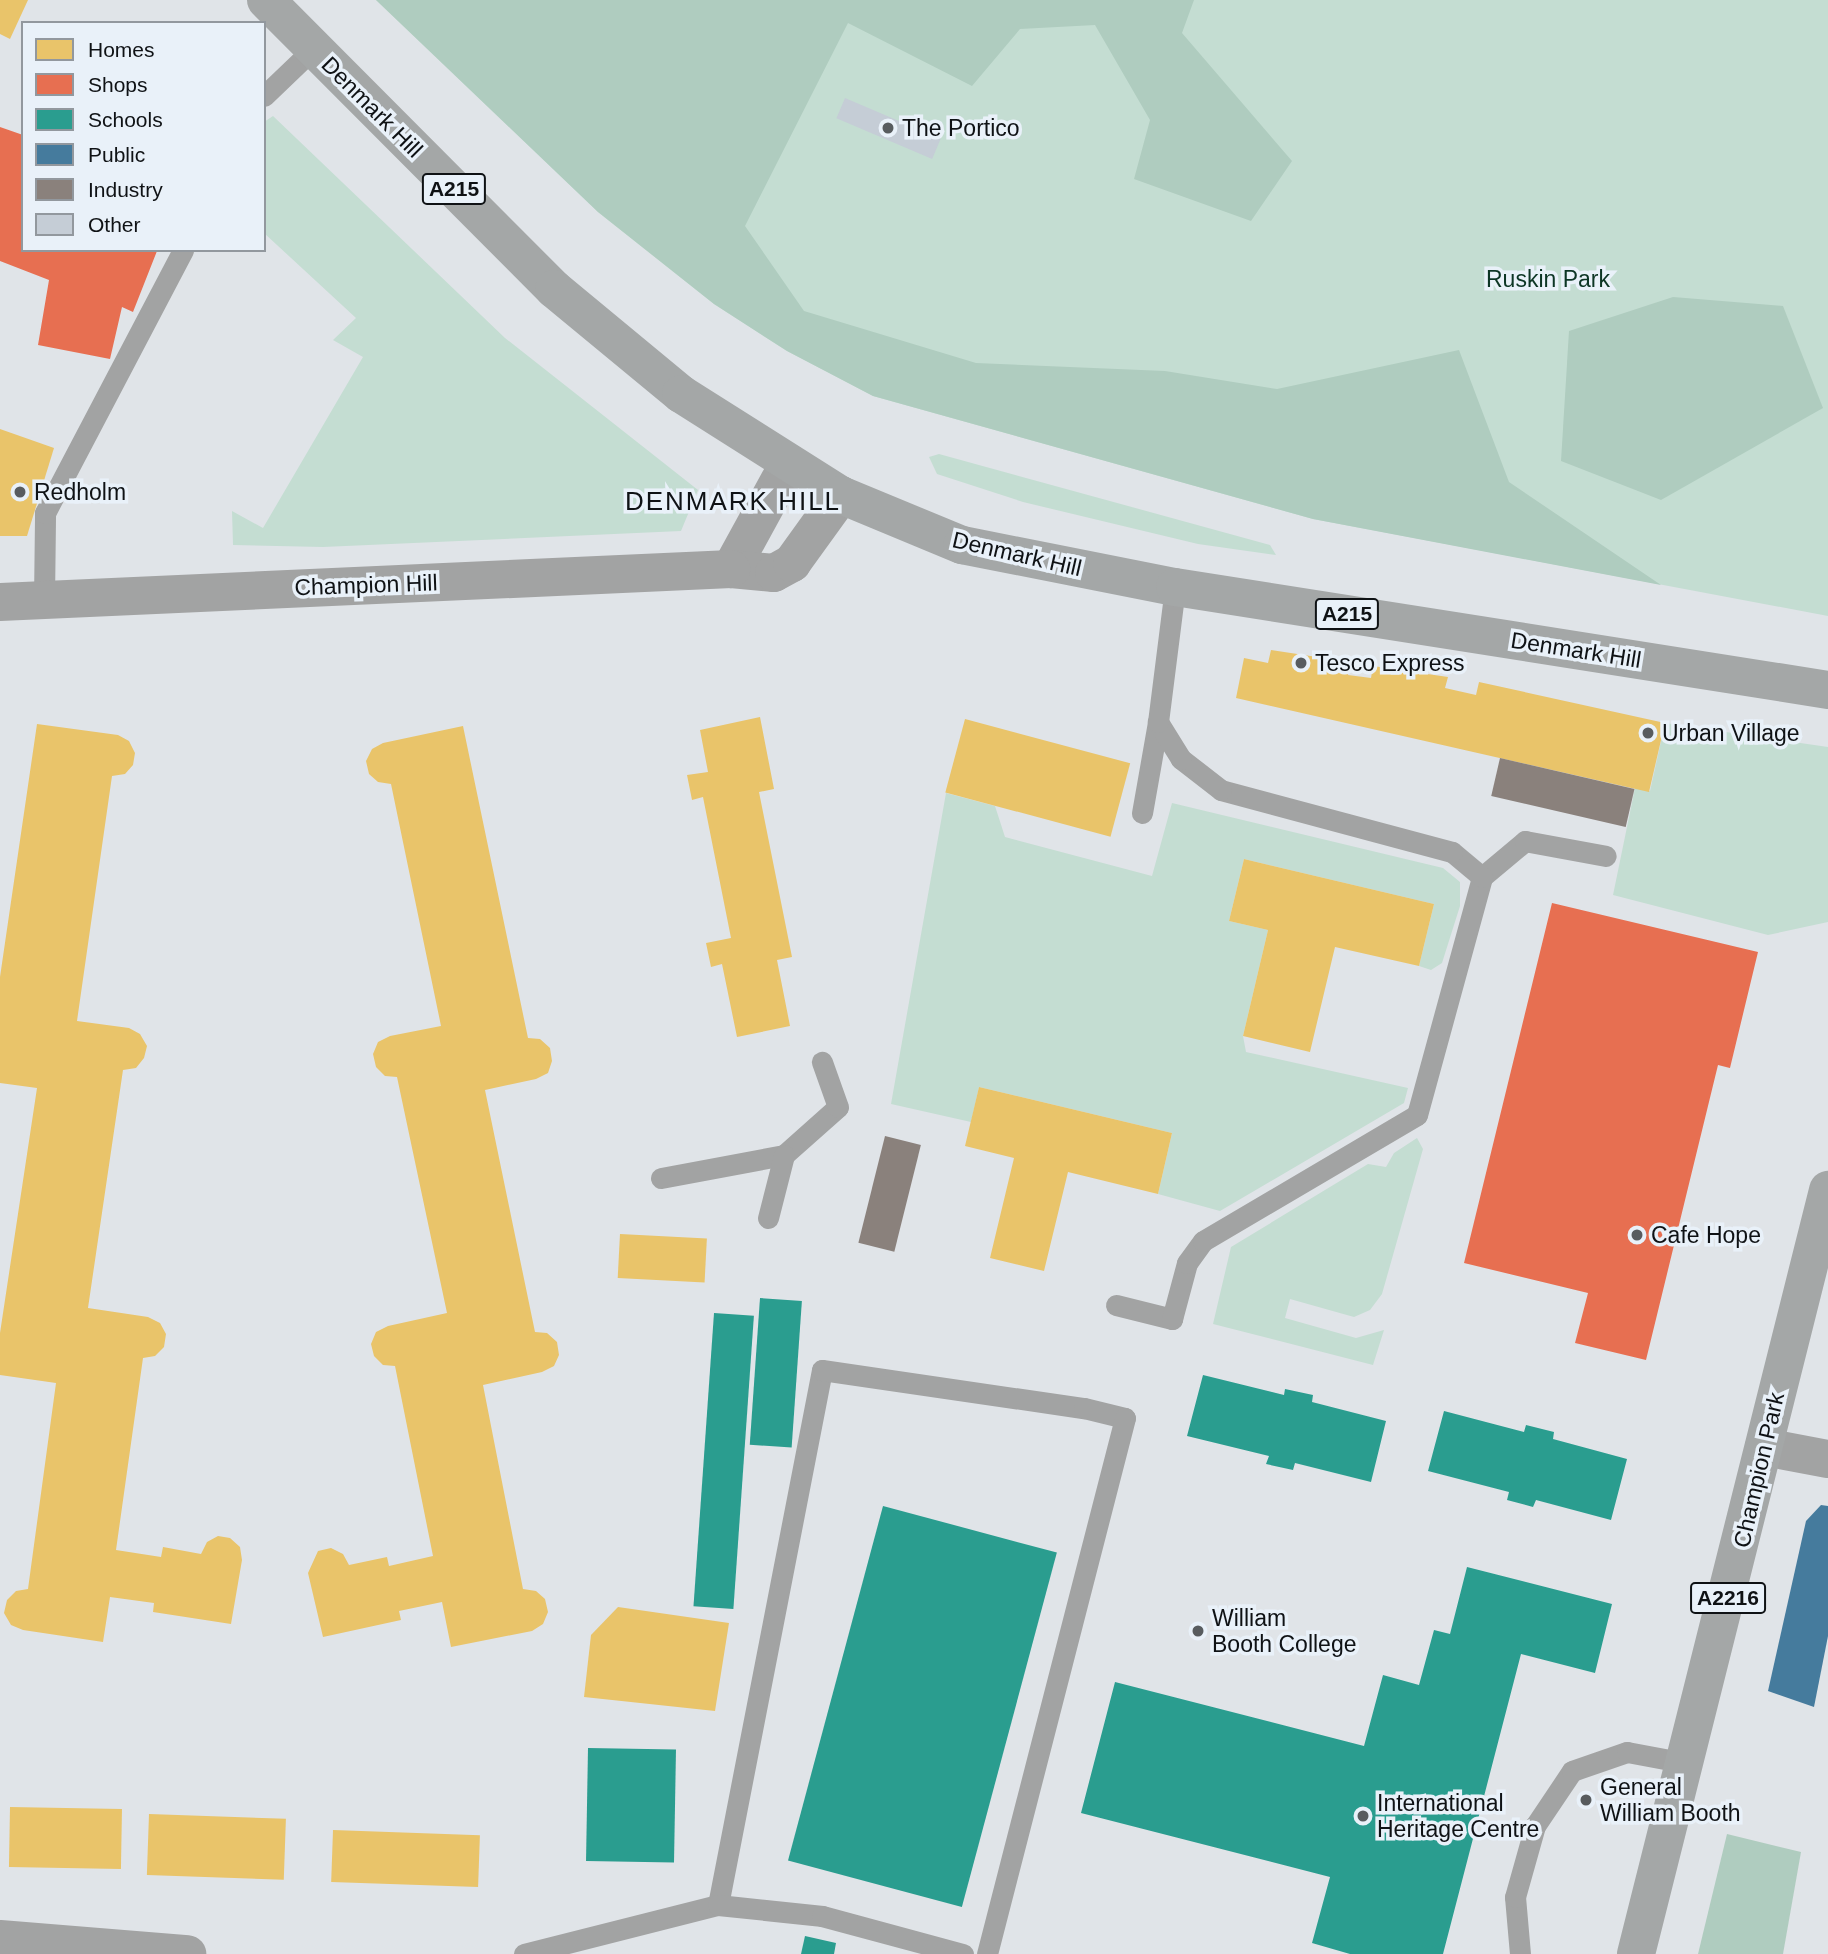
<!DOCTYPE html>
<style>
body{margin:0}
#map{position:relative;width:1828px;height:1954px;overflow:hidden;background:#e0e4e8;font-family:Arial,sans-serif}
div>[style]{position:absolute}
.green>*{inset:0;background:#c4ddd2}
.forest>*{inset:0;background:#afccbf}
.homes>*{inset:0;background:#e9c46a;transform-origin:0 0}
.shops>*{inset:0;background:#e76f51}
.schools>*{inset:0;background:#2a9d8f;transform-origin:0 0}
.public>*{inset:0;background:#457b9d}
.industry>*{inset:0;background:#8a817c;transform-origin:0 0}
.building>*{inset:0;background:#c5cdd6;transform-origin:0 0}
.service>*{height:21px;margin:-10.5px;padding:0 10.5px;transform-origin:10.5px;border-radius:10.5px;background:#a2a3a3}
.minor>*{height:38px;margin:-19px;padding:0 19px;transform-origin:19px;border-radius:19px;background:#a2a3a3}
.primary>*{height:38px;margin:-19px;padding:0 19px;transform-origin:19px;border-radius:19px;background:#a4a7a7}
.dots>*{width:19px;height:19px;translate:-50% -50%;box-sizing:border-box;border:4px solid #e9f1f9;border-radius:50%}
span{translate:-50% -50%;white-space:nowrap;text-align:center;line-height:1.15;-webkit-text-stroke:7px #e9f1f9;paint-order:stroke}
.shield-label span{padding:2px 5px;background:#e9f1f9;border:2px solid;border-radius:5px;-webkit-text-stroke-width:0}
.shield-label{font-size:21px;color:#0f1215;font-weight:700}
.street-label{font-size:23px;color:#0f1215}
.poi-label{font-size:23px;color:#0f1215}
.left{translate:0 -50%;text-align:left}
.park-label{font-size:23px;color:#0d3625}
.quarter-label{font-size:26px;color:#0f1215;letter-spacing:2px}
.legend{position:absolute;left:21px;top:21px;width:245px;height:231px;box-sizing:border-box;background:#e9f1f9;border:2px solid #92989e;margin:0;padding:9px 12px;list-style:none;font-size:21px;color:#0f1215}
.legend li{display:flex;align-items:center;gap:14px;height:35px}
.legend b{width:35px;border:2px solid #92989e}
</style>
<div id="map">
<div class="green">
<div style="clip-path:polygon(376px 0,1828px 0,1828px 616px,1313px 519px,873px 396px,787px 351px,714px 304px,598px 212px)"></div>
<div style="clip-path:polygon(273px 116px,505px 338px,698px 490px,681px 531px,323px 547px,233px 545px,232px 511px,263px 528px,363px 357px,333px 340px,356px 318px,264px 233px,264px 122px)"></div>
<div style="clip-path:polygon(939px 454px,1270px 545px,1276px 555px,1198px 544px,1023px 502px,937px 474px,929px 457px)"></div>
<div style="clip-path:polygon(1665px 723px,1828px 747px,1828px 922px,1768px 935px,1613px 895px,1635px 788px,1650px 791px)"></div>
<div style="clip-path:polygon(946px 793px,995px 806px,1005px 837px,1152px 876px,1172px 803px,1443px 868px,1460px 882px,1460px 906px,1442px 963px,1431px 970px,1419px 966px,1434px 904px,1244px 859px,1229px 921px,1268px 930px,1243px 1036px,1246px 1052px,1408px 1088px,1404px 1103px,1220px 1211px,1158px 1194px,1172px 1133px,979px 1087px,971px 1122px,891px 1104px)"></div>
<div style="clip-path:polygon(1417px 1138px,1423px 1149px,1382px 1294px,1370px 1310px,1354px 1317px,1290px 1299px,1285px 1318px,1356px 1338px,1384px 1330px,1373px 1365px,1213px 1324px,1231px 1247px,1368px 1164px,1386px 1167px,1394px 1153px)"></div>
</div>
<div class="forest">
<div style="clip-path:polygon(376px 0,1194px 0,1182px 33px,1292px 161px,1251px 221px,1134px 179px,1150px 120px,1095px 25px,1020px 29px,972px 86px,848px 23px,745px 226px,804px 311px,976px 363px,1165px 371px,1277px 389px,1459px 350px,1509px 482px,1661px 585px,1313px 519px,873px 396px,787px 351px,714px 304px,598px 212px)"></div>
<div style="clip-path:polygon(1673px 297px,1783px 306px,1823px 408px,1661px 500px,1561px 461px,1569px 331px)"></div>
<div style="clip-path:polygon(1727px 1834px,1801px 1852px,1783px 1954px,1698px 1954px)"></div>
</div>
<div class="homes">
<div style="clip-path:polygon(0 0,28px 0,10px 39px,0 34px)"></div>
<div style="clip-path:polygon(0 429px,54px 448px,27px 536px,0 536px)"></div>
<div style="clip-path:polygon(1271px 650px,1350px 662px,1348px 675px,1371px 678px,1373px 666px,1448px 677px,1445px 688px,1476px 695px,1479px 682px,1665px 723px,1649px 792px,1236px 698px,1244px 658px,1268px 663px)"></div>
<div style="clip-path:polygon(760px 717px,774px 789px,759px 792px,792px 957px,777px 960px,790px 1026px,737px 1037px,722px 964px,711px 967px,706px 943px,731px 938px,703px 797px,692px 800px,687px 775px,708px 772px,700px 730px)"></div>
<div style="left:965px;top:719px;width:171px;height:76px;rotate:15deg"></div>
<div style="clip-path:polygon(37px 724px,118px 735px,129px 741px,135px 753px,133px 765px,125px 774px,112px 776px,77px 1021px,129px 1028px,140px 1034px,147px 1046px,144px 1058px,136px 1068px,123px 1070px,88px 1308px,148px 1317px,160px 1323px,166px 1334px,164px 1347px,155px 1356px,143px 1358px,116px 1550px,161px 1557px,163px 1547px,201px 1554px,207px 1542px,218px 1536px,230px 1538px,240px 1547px,242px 1560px,231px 1624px,153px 1612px,154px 1603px,110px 1597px,103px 1642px,23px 1630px,11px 1625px,4px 1613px,7px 1600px,16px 1591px,28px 1589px,56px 1383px,0 1375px,0 1333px,37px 1088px,0 1083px,0 977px)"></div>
<div style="clip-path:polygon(463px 726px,528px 1038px,540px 1039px,550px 1048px,552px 1061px,548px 1073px,536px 1079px,485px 1090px,535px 1332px,547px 1333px,557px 1342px,559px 1355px,554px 1366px,542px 1372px,483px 1385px,523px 1589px,536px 1591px,545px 1599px,548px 1612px,543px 1624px,532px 1631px,451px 1647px,442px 1602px,399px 1611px,401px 1620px,323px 1637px,308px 1573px,318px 1551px,331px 1548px,343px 1554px,349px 1565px,387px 1557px,389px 1566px,433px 1556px,395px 1366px,383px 1365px,374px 1356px,371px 1344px,376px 1332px,388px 1326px,447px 1313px,397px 1077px,385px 1076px,376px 1067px,373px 1054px,378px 1042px,390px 1036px,441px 1026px,391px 784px,378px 782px,369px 774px,366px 761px,372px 749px,383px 743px)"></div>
<div style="clip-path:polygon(1244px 859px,1434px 904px,1419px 966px,1335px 947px,1310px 1052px,1243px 1036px,1268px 930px,1229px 921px)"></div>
<div style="clip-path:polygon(979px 1087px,1172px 1133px,1158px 1194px,1068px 1172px,1044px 1271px,990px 1258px,1014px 1158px,965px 1146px)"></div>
<div style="left:620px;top:1234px;width:87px;height:44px;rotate:3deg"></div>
<div style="clip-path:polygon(618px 1607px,729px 1623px,715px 1711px,584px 1697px,591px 1635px)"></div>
<div style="left:10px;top:1807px;width:112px;height:60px;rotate:1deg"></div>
<div style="left:149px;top:1814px;width:137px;height:61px;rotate:2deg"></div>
<div style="left:333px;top:1830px;width:147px;height:52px;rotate:2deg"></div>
</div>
<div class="shops">
<div style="clip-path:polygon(0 127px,23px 135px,23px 250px,157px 251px,133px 312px,122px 307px,110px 359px,38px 345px,49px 280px,0 261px)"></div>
<div style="clip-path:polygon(1552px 903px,1758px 952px,1730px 1068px,1718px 1065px,1646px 1360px,1575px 1343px,1588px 1293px,1464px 1263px)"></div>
</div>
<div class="schools">
<div style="left:760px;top:1298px;width:42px;height:147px;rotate:4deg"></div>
<div style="left:714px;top:1313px;width:40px;height:294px;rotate:4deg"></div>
<div style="clip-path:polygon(1203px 1375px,1284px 1395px,1285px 1389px,1313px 1395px,1312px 1402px,1386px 1421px,1371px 1482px,1295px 1463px,1293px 1470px,1266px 1464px,1269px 1456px,1187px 1436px)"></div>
<div style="clip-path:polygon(1444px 1411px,1524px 1432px,1526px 1425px,1554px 1432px,1553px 1439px,1627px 1459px,1611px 1520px,1536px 1500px,1533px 1507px,1507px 1500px,1509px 1492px,1428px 1471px)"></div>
<div style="left:883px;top:1506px;width:180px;height:367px;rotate:15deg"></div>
<div style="clip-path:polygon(1467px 1567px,1612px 1604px,1595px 1673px,1521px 1654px,1443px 1954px,1350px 1954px,1312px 1943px,1330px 1877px,1081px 1813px,1115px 1682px,1364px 1746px,1383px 1675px,1419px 1685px,1434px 1630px,1450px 1634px)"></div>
<div style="left:588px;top:1748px;width:88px;height:113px;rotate:1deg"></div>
<div style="clip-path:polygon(805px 1936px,836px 1943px,834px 1954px,801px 1954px)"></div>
</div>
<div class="public">
<div style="clip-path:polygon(1821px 1505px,1828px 1506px,1828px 1636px,1814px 1707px,1768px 1691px,1806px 1521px)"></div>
</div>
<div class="industry">
<div style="left:1500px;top:758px;width:138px;height:39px;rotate:13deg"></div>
<div style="left:885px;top:1136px;width:37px;height:110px;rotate:14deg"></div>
</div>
<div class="building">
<div style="left:845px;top:98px;width:104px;height:22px;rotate:23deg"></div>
</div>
<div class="service">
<div style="left:264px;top:96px;width:69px;rotate:-43.8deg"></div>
<div style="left:44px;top:600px;width:87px;rotate:-89.3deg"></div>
<div style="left:45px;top:513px;width:297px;rotate:-62.3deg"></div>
<div style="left:1142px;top:813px;width:92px;rotate:-80deg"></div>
<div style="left:1482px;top:877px;width:56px;rotate:-39.9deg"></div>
<div style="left:1525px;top:841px;width:82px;rotate:10.5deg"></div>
<div style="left:661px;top:1178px;width:125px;rotate:-10.6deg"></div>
<div style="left:784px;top:1155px;width:72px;rotate:-41.6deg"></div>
<div style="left:838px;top:1107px;width:48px;rotate:-109.6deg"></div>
<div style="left:768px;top:1218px;width:65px;rotate:-75.7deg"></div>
<div style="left:1116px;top:1305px;width:58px;rotate:14deg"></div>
<div style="left:1172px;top:1319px;width:58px;rotate:-75deg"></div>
<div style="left:1187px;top:1263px;width:27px;rotate:-54deg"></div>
<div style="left:1203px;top:1241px;width:248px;rotate:-30.5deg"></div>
<div style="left:1417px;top:1115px;width:247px;rotate:-74.7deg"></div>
<div style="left:1482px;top:877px;width:39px;rotate:-140deg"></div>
<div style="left:1452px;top:852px;width:239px;rotate:-165deg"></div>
<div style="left:1221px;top:790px;width:51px;rotate:-142.2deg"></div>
<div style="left:1181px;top:759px;width:44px;rotate:-121.9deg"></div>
<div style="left:1158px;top:722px;width:136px;rotate:-82.8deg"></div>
<div style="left:718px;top:1905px;width:545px;rotate:-79deg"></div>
<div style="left:822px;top:1370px;width:265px;rotate:8.3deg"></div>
<div style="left:1084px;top:1408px;width:42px;rotate:13.7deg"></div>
<div style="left:1125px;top:1418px;width:553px;rotate:104.44deg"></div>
<div style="left:524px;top:1954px;width:200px;rotate:-14.2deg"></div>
<div style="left:718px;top:1905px;width:105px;rotate:6deg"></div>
<div style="left:822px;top:1916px;width:146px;rotate:15.1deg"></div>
<div style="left:1520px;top:1954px;width:57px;rotate:-95deg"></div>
<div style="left:1515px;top:1897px;width:74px;rotate:-74.3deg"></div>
<div style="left:1535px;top:1826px;width:66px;rotate:-56.1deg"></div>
<div style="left:1572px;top:1771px;width:58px;rotate:-19.1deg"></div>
<div style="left:1627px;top:1752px;width:60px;rotate:10.6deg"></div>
</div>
<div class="minor">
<div style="left:789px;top:463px;width:121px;rotate:118.7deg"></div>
<div style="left:731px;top:569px;width:43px;rotate:5.3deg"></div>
<div style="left:774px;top:573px;width:21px;rotate:-29deg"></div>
<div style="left:792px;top:563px;width:84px;rotate:-54.2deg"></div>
<div style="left:0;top:602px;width:732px;rotate:-2.58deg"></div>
<div style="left:1764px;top:1447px;width:65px;rotate:10.6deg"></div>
<div style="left:0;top:1939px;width:188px;rotate:4.6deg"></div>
</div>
<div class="primary">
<div style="left:266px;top:0;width:408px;rotate:45.1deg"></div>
<div style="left:554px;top:289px;width:165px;rotate:39.6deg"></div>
<div style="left:681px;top:394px;width:189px;rotate:32.3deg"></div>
<div style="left:841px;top:495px;width:131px;rotate:22.5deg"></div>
<div style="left:962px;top:545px;width:217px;rotate:11.2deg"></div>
<div style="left:1175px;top:587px;width:661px;rotate:8.96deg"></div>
<div style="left:1636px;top:1954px;width:788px;rotate:-75.89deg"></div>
</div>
<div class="dots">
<div style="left:888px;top:128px;background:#585c5f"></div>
<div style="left:20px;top:492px;background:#585c5f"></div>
<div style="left:1301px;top:663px;background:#585c5f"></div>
<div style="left:1648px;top:733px;background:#585c5f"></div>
<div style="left:1637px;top:1235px;background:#585c5f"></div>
<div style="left:1198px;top:1631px;background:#585c5f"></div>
<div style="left:1586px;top:1800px;background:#585c5f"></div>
<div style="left:1363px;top:1816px;background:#585c5f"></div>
</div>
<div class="shield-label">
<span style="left:454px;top:189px">A215</span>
<span style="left:1347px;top:614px">A215</span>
<span style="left:1728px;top:1598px">A2216</span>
</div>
<div class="street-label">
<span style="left:372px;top:107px;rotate:45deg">Denmark Hill</span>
<span style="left:1017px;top:554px;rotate:13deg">Denmark Hill</span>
<span style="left:366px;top:585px;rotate:-2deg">Champion Hill</span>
<span style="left:1576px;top:650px;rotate:9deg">Denmark Hill</span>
<span style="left:1759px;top:1470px;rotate:-77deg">Champion Park</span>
</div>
<div class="poi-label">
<span class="left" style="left:902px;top:128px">The Portico</span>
<span class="left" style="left:34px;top:492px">Redholm</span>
<span class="left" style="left:1315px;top:663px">Tesco Express</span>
<span class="left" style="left:1662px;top:733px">Urban Village</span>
<span class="left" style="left:1651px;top:1235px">Cafe Hope</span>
<span class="left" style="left:1212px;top:1631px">William<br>Booth College</span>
<span class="left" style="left:1600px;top:1800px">General<br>William Booth</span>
<span class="left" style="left:1377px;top:1816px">International<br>Heritage Centre</span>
</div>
<div class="park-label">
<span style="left:1548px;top:279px">Ruskin Park</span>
</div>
<div class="quarter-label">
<span style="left:733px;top:502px">DENMARK HILL</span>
</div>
<ul class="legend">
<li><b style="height:19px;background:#e9c46a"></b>Homes</li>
<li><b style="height:19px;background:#e76f51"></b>Shops</li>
<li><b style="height:19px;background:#2a9d8f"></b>Schools</li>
<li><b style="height:19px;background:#457b9d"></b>Public</li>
<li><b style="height:19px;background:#8a817c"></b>Industry</li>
<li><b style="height:19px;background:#c5cdd6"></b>Other</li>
</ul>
</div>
